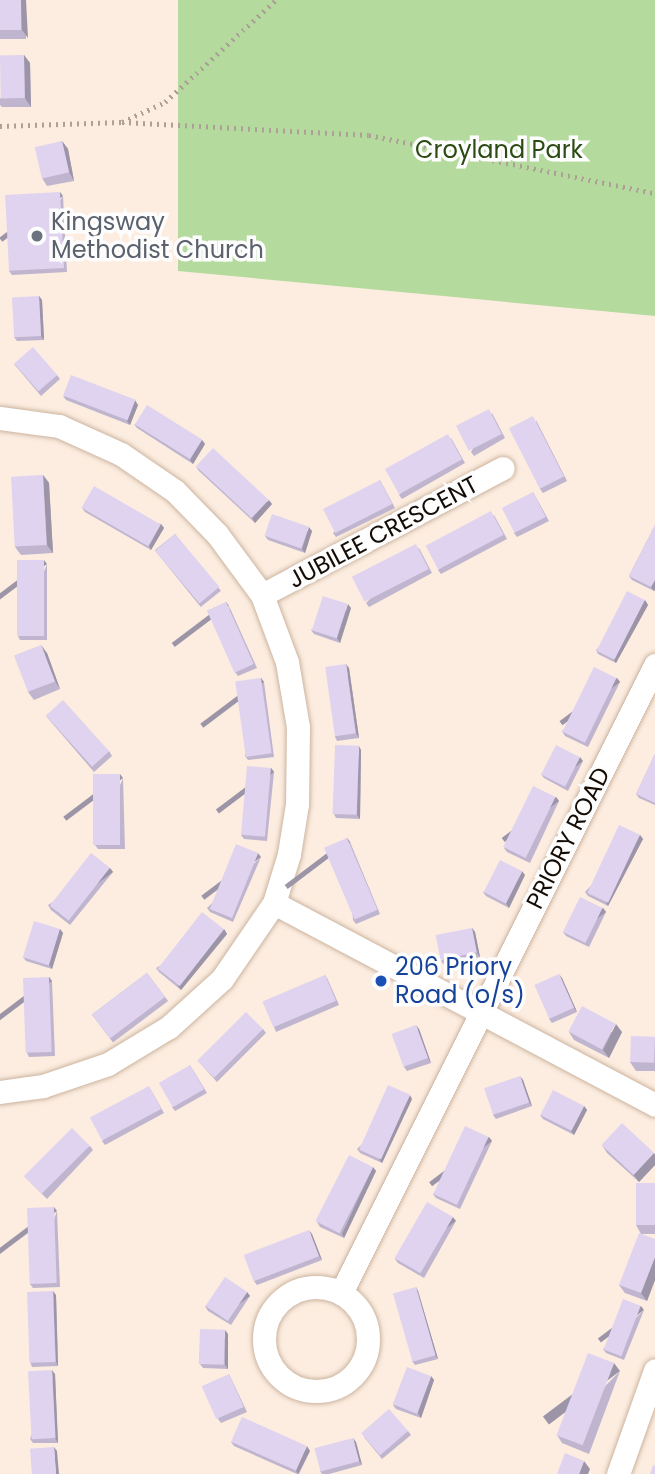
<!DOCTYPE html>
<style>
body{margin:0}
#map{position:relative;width:655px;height:1474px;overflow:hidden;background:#fcede0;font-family:Poppins,sans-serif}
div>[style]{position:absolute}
.green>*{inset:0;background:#b5da9e}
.path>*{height:4.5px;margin-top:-2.25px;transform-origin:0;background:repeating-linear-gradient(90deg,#ada096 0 2px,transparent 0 7px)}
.roads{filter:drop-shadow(0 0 2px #ccb49f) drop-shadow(0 0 2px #ccb49f)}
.street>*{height:23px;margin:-11.5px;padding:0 11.5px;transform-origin:11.5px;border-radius:11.5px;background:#fff}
.street>.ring{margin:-11.5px;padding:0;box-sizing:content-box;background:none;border:23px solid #fff;border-radius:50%}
.wall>*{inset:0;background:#c0b5ce;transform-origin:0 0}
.shaded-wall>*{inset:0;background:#9c94a7;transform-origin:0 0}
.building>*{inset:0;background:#dfd3ef;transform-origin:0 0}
.dots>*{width:19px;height:19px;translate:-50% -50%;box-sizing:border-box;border:4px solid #fdfdfd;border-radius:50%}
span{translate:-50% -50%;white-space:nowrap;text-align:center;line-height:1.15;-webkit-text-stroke:7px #fdfdfd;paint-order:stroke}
.park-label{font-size:24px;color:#2c4b13}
.worship-label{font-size:24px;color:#5b616d}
.left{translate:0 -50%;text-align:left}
.street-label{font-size:24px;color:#130b05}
.transit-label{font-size:24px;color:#164399}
</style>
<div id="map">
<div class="green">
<div style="clip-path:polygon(178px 0,655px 0,655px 316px,178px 271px)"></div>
</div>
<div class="path">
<div style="left:122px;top:122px;width:247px;rotate:3deg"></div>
<div style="left:369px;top:135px;width:292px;rotate:11.5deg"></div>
<div style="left:0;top:126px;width:122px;rotate:-1.9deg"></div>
<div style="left:122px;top:122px;width:47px;rotate:-24.9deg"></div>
<div style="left:165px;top:102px;width:151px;rotate:-42.6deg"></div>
</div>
<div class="roads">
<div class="street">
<div style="left:0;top:418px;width:60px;rotate:7.7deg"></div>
<div style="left:59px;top:426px;width:68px;rotate:24.3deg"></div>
<div style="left:121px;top:454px;width:65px;rotate:34.4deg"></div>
<div style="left:175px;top:491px;width:60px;rotate:45.7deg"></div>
<div style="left:217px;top:534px;width:76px;rotate:53.6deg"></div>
<div style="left:262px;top:595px;width:72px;rotate:69.5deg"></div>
<div style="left:287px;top:662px;width:66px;rotate:80.4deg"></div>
<div style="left:298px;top:727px;width:77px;rotate:90.7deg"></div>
<div style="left:297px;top:804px;width:51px;rotate:99.1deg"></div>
<div style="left:289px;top:854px;width:51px;rotate:107deg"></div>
<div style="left:274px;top:903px;width:92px;rotate:124.4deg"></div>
<div style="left:222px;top:979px;width:72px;rotate:137.8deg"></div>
<div style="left:169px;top:1027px;width:71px;rotate:148.8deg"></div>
<div style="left:108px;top:1064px;width:69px;rotate:161.3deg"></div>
<div style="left:43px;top:1086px;width:43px;rotate:172.1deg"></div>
<div style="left:262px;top:595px;width:272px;rotate:-27.8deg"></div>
<div style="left:274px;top:903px;width:431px;rotate:27.9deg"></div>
<div class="ring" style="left:264px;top:1287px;width:81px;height:81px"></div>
<div style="left:342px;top:1291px;width:700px;rotate:-63.43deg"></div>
<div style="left:618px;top:1474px;width:110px;rotate:-70.4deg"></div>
</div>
</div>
<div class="wall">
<div style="left:0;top:0;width:26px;height:39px"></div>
<div style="clip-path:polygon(24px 55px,30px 63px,31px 107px,2px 107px,0 105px,0 99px)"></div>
<div style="clip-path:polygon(62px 141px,68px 149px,74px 181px,47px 186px,42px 178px)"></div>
<div style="clip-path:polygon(63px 196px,67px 272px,12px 275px,9px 271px)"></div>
<div style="clip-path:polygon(39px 296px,42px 300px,44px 340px,17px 341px,14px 337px)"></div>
<div style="clip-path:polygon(14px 364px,57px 375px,60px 379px,41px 396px)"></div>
<div style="clip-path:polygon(63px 396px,138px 405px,130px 425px,66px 400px)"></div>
<div style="clip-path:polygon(492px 413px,505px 438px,474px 456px,471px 452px)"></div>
<div style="clip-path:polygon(536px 420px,567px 481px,543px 493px,540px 489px)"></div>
<div style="clip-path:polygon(134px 424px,202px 440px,205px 444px,193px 464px,137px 428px)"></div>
<div style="clip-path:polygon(451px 438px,465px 463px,402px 499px,399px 495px)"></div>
<div style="clip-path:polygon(196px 467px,272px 504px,255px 523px,199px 471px)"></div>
<div style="clip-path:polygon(43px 475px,49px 483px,53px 553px,21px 555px,15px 547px)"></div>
<div style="clip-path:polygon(380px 480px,395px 508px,336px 537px,333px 533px)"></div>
<div style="clip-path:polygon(533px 492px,549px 521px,517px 537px,514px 533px)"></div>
<div style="clip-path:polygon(82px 508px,161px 524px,164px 528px,151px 550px,85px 512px)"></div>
<div style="clip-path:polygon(494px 515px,507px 539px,441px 574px,438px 570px)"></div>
<div style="clip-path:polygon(655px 525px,655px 590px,654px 591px,632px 580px,629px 576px)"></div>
<div style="clip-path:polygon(312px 531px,305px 553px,268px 540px,265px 536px)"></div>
<div style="left:175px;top:534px;width:73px;height:26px;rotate:51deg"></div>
<div style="clip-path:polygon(419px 548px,432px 573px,369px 607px,366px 603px)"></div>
<div style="clip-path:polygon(47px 564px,47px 640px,20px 640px,18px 636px)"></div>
<div style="clip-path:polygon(645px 600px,648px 605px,616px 663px,598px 654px,596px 650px)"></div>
<div style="clip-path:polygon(229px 606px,257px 668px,238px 676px,235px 672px)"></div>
<div style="clip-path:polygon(351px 608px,340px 643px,314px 634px,311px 630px)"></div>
<div style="clip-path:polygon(47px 653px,60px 689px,34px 700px,28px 692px)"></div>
<div style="clip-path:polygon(349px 668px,359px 738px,337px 741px,335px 737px)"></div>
<div style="clip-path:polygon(261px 678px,264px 682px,274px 757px,248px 760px,245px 756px)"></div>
<div style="clip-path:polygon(617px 678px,620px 682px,588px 747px,565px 736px,562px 731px)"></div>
<div style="clip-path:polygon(46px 716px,109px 751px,112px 756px,94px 772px)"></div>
<div style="clip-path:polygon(361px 750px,360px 819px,336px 818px,334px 814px)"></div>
<div style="clip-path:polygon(655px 754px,655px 805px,639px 798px,636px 794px)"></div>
<div style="clip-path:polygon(583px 761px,568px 791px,544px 778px,541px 774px)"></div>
<div style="clip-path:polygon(271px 768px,274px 772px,267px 841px,244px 839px,241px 835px)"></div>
<div style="clip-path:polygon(123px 778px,125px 849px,98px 849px,95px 845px)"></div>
<div style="clip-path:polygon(556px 797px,559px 801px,530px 863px,507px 852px,504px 848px)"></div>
<div style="clip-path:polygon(640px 835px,643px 839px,608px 906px,588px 896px,585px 892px)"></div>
<div style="clip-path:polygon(347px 838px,350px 842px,380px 914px,356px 924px,353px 920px)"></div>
<div style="clip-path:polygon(261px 857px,233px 922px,210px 912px,207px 908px)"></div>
<div style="clip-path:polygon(110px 868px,113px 872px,70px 925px,51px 910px,48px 905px)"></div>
<div style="clip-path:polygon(525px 875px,509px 908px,486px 896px,483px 892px)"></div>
<div style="clip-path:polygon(603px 908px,606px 912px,589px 947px,566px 936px,563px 932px)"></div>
<div style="clip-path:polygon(472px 928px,475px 932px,480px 957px,444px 965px,441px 961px)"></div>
<div style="clip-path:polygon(60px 929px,63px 933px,52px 969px,26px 961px,23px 957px)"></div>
<div style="clip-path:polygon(224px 929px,227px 934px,181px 990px,159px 972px,156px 968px)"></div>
<div style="left:147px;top:973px;width:35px;height:69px;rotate:53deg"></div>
<div style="clip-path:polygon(325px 975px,328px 980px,339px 1005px,276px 1032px,274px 1027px)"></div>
<div style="clip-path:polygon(49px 977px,52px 981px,55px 1056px,29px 1057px,27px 1053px)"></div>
<div style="clip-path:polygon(562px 978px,577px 1012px,552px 1023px,549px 1019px)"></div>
<div style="clip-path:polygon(263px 1029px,266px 1033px,217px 1082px,198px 1061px)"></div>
<div style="clip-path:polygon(419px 1029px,431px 1063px,407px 1071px,404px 1067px)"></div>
<div style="clip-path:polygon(569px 1032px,622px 1032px,609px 1058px,574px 1040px)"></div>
<div style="clip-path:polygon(655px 1037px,655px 1071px,636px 1071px,630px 1062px)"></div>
<div style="clip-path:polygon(190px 1065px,207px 1093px,175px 1111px,172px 1107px)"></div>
<div style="clip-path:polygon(523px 1080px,532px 1106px,496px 1119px,493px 1115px)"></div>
<div style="clip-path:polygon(151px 1090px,164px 1113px,105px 1145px,102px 1141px)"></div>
<div style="clip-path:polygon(412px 1099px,382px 1163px,360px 1153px,357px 1149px)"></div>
<div style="clip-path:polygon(584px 1106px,587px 1110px,574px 1135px,543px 1119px,540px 1115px)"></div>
<div style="clip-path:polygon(489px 1137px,492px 1141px,460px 1209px,436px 1198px,433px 1194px)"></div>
<div style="clip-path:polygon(602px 1145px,654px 1153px,655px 1155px,655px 1165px,639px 1182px,607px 1153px)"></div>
<div style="clip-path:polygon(90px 1146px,93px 1150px,47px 1199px,25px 1177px)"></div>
<div style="clip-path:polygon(373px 1167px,376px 1171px,344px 1238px,320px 1227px,317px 1222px)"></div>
<div style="clip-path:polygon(655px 1183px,655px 1234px,641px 1234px,636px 1225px)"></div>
<div style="clip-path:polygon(57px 1211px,60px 1287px,33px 1288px,30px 1284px)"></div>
<div style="clip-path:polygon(456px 1221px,424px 1278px,398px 1263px,395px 1259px)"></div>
<div style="clip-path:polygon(312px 1234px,322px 1260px,257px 1285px,254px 1281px)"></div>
<div style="clip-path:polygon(655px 1239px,655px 1280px,647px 1301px,625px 1293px,619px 1285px)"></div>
<div style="clip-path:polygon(416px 1287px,418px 1291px,438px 1359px,415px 1365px,412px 1361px)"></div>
<div style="clip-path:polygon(247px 1292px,250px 1296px,231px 1325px,208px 1311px,205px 1306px)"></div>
<div style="clip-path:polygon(56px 1295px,58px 1366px,32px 1367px,30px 1362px)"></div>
<div style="clip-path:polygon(644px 1310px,624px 1360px,606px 1353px,603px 1349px)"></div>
<div style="clip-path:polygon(228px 1334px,228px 1369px,203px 1368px,200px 1364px)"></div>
<div style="clip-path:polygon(620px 1371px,589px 1454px,562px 1443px,557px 1435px)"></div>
<div style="clip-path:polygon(55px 1374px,58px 1443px,33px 1443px,30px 1439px)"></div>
<div style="clip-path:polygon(229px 1374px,247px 1412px,221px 1423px,218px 1419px)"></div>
<div style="clip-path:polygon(431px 1376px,434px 1380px,421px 1418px,396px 1409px,393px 1405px)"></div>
<div style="clip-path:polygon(408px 1431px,411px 1435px,382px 1459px,364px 1437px)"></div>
<div style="clip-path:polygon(231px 1442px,310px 1451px,299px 1474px,297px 1474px,234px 1446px)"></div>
<div style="clip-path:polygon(356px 1442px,362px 1465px,329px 1474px,322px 1474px,320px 1471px)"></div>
</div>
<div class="shaded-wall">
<div style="clip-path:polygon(21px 0,26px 0,28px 38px,22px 30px)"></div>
<div style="clip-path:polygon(24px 55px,30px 63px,31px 107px,25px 98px)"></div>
<div style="clip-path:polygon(62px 141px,68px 149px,74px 181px,69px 172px)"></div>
<div style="left:60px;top:192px;width:5px;height:76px;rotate:53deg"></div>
<div style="clip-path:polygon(39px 296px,42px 300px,44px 340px,41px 336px)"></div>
<div style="clip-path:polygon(135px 400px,138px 405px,130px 425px,127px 421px)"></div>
<div style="clip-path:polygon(202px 440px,205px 444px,193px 464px,190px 460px)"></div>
<div style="clip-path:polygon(43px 475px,49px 483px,53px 553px,47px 545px)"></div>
<div style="clip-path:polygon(269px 500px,272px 504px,255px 523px,252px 518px)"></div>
<div style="clip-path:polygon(161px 524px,164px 528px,151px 550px,149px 546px)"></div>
<div style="clip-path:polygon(309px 527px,312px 531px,305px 553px,302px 549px)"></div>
<div style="left:44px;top:560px;width:5px;height:76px;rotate:53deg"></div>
<div style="clip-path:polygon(655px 580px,655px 590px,654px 591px,651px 587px)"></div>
<div style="clip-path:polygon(645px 600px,648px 605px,616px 663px,613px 659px)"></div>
<div style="left:226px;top:602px;width:5px;height:68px;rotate:53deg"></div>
<div style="clip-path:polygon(348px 604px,351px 608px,340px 643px,337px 638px)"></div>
<div style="clip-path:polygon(41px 645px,47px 653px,60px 689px,55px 681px)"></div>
<div style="clip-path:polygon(346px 664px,349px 668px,359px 738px,356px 733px)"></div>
<div style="left:261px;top:678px;width:5px;height:76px;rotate:53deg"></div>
<div style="left:617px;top:678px;width:5px;height:72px;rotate:53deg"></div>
<div style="clip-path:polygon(359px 746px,361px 750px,360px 819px,357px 815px)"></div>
<div style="left:580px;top:757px;width:5px;height:34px;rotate:53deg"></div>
<div style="left:271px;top:768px;width:5px;height:69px;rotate:53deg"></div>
<div style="left:120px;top:774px;width:5px;height:71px;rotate:53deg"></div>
<div style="left:556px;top:797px;width:5px;height:68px;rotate:53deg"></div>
<div style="clip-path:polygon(640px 835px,643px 839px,608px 906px,606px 902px)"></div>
<div style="left:347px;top:838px;width:5px;height:78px;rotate:53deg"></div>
<div style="left:258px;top:853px;width:5px;height:71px;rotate:53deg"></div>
<div style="left:110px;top:868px;width:5px;height:68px;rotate:53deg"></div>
<div style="clip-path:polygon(522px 871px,525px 875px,509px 908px,506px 903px)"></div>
<div style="left:603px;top:908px;width:5px;height:39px;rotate:53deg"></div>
<div style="clip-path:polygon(472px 928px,475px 932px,480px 957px,477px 953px)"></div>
<div style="clip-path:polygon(60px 929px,63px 933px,52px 969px,49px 965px)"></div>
<div style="clip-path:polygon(224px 929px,227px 934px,181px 990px,178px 986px)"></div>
<div style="clip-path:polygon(559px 974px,562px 978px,577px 1012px,574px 1008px)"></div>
<div style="left:49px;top:977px;width:5px;height:75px;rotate:53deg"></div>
<div style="clip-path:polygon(616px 1024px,622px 1032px,609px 1058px,603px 1050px)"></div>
<div style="clip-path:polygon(416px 1025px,419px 1029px,431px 1063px,428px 1058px)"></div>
<div style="clip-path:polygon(520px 1076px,523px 1080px,532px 1106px,529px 1102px)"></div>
<div style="clip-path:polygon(410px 1095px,412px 1099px,382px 1163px,379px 1159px)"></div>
<div style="clip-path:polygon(584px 1106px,587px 1110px,574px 1135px,571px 1131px)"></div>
<div style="left:489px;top:1137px;width:5px;height:75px;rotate:53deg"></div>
<div style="clip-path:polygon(654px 1153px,655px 1155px,655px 1165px,639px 1182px,633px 1174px)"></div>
<div style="clip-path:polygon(373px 1167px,376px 1171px,344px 1238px,342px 1234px)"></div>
<div style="left:54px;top:1207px;width:5px;height:76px;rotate:53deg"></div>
<div style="left:453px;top:1217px;width:5px;height:65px;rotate:53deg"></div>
<div style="clip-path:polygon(309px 1230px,312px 1234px,322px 1260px,319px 1256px)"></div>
<div style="clip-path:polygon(655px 1257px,655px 1280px,647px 1301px,641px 1293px)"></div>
<div style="clip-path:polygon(416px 1287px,418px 1291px,438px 1359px,435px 1355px)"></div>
<div style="clip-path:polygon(53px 1291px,56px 1295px,58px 1366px,56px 1362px)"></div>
<div style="left:247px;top:1292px;width:5px;height:35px;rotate:53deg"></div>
<div style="left:641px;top:1306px;width:5px;height:54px;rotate:53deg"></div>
<div style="clip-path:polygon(225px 1330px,228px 1334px,228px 1369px,225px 1365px)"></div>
<div style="left:614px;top:1363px;width:10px;height:89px;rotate:53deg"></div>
<div style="clip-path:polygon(52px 1370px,55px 1374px,58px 1443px,55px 1438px)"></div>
<div style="clip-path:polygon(431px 1376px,434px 1380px,421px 1418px,418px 1413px)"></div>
<div style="clip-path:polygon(353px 1438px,356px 1442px,362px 1465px,359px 1461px)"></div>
<div style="clip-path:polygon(307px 1446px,310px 1451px,298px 1474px,296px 1471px)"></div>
<div style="clip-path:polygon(54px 1447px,57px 1451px,59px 1474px,56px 1474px)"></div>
<div style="clip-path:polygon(584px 1461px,590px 1469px,588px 1474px,579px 1474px)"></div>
</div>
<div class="building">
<div style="left:0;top:0;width:21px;height:30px"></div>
<div style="left:24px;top:55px;width:43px;height:24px;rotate:89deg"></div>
<div style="left:62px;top:141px;width:32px;height:28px;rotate:77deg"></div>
<div style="left:60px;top:192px;width:76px;height:55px;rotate:87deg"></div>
<div style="left:39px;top:296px;width:40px;height:27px;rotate:87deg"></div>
<div style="left:33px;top:347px;width:37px;height:25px;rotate:49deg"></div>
<div style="left:71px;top:375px;width:69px;height:22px;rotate:21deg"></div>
<div style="left:147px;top:405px;width:65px;height:23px;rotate:32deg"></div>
<div style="left:489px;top:409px;width:28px;height:37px;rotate:63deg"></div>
<div style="left:533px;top:416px;width:68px;height:27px;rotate:63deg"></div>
<div style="left:448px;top:434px;width:29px;height:72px;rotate:61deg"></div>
<div style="left:213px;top:448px;width:76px;height:25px;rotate:43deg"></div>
<div style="left:43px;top:475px;width:70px;height:32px;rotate:87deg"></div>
<div style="left:380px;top:480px;width:27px;height:64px;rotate:63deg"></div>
<div style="left:94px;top:486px;width:77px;height:25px;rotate:30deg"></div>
<div style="left:533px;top:492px;width:28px;height:35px;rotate:63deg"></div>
<div style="left:491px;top:511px;width:27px;height:74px;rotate:62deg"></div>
<div style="left:272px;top:514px;width:39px;height:23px;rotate:19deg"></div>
<div style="clip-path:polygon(655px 525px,655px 580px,651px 587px,629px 576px)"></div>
<div style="left:175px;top:534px;width:69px;height:26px;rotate:50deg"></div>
<div style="left:416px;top:544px;width:28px;height:72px;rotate:63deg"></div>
<div style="left:17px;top:560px;width:27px;height:76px"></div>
<div style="left:627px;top:591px;width:20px;height:67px;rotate:27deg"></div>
<div style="left:323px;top:596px;width:26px;height:36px;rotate:18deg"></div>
<div style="left:226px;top:602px;width:68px;height:21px;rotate:66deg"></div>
<div style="left:41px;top:645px;width:39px;height:29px;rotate:69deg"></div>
<div style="left:346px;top:664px;width:70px;height:21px;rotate:82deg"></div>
<div style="left:594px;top:667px;width:25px;height:72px;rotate:26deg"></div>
<div style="left:261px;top:678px;width:76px;height:26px;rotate:82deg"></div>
<div style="left:63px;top:700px;width:69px;height:23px;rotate:48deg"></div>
<div style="left:335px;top:745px;width:24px;height:69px;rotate:2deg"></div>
<div style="left:556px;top:745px;width:27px;height:33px;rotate:27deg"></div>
<div style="clip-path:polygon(655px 754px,655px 803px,636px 794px)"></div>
<div style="left:247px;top:766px;width:24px;height:69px;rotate:5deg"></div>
<div style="left:93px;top:774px;width:27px;height:71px"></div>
<div style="left:533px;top:786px;width:25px;height:68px;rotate:26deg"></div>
<div style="left:619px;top:825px;width:23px;height:75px;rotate:25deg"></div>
<div style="left:347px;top:838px;width:78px;height:25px;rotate:67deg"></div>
<div style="left:236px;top:844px;width:24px;height:70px;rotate:22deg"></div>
<div style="left:91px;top:853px;width:24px;height:67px;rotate:38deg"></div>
<div style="left:500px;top:860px;width:25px;height:36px;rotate:27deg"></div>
<div style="left:580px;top:897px;width:25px;height:39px;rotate:26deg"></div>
<div style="left:202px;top:912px;width:28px;height:72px;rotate:38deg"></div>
<div style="left:34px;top:921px;width:27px;height:38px;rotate:17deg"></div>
<div style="left:472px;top:928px;width:25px;height:37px;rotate:79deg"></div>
<div style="left:147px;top:973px;width:30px;height:69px;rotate:53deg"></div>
<div style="left:559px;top:974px;width:37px;height:27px;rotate:66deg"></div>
<div style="left:325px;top:975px;width:28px;height:68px;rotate:67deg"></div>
<div style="left:49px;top:977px;width:75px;height:26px;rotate:88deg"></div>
<div style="left:582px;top:1006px;width:38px;height:29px;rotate:28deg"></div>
<div style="left:246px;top:1012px;width:24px;height:69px;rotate:45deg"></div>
<div style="left:416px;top:1025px;width:35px;height:26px;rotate:70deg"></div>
<div style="left:631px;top:1036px;width:24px;height:26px;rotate:2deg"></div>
<div style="left:190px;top:1065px;width:28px;height:36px;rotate:60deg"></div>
<div style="left:520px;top:1076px;width:28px;height:38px;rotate:71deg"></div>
<div style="left:388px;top:1085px;width:24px;height:71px;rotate:24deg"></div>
<div style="left:149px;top:1086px;width:26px;height:67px;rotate:62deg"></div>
<div style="left:553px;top:1090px;width:35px;height:28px;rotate:27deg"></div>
<div style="left:622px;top:1123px;width:44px;height:30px;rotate:43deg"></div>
<div style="left:465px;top:1126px;width:26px;height:75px;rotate:25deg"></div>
<div style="left:72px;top:1128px;width:25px;height:68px;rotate:45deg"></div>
<div style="left:349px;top:1155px;width:27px;height:74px;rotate:27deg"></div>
<div style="left:636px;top:1183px;width:19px;height:42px"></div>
<div style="left:427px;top:1202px;width:30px;height:65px;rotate:30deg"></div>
<div style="left:54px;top:1207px;width:76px;height:27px;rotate:88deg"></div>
<div style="left:309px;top:1230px;width:28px;height:70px;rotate:69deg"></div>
<div style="clip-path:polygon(639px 1233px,655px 1239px,655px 1257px,641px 1293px,619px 1285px)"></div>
<div style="left:225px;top:1277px;width:27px;height:35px;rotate:34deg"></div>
<div style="left:416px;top:1287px;width:71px;height:24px;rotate:74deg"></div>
<div style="left:53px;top:1291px;width:71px;height:26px;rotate:88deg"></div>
<div style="left:623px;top:1299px;width:19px;height:54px;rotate:21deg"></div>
<div style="left:200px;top:1329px;width:25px;height:35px;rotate:2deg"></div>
<div style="left:588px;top:1353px;width:28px;height:88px;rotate:21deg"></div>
<div style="left:407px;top:1367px;width:26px;height:40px;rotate:21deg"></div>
<div style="left:52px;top:1370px;width:68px;height:24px;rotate:87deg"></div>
<div style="left:229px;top:1374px;width:36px;height:30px;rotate:66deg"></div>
<div style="left:389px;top:1409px;width:29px;height:37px;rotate:49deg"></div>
<div style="left:242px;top:1417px;width:71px;height:27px;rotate:24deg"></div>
<div style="left:353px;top:1438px;width:24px;height:40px;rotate:75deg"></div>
<div style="left:54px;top:1447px;width:27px;height:24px;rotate:86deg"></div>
<div style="clip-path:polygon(565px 1453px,584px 1461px,579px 1474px,557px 1474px)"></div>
<div style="clip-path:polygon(653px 1465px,655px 1466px,655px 1474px,650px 1474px)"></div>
</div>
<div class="dots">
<div style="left:37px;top:236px;background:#6b7280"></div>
<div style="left:381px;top:981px;background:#1a4fb4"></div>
</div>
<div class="park-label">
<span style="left:499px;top:150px">Croyland Park</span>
</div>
<div class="worship-label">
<span class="left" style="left:51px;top:236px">Kingsway<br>Methodist Church</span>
</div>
<div class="street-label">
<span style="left:383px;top:532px;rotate:-28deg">JUBILEE CRESCENT</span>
<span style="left:568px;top:838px;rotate:-63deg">PRIORY ROAD</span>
</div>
<div class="transit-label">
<span class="left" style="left:395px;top:981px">206 Priory<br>Road (o/s)</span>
</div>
</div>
